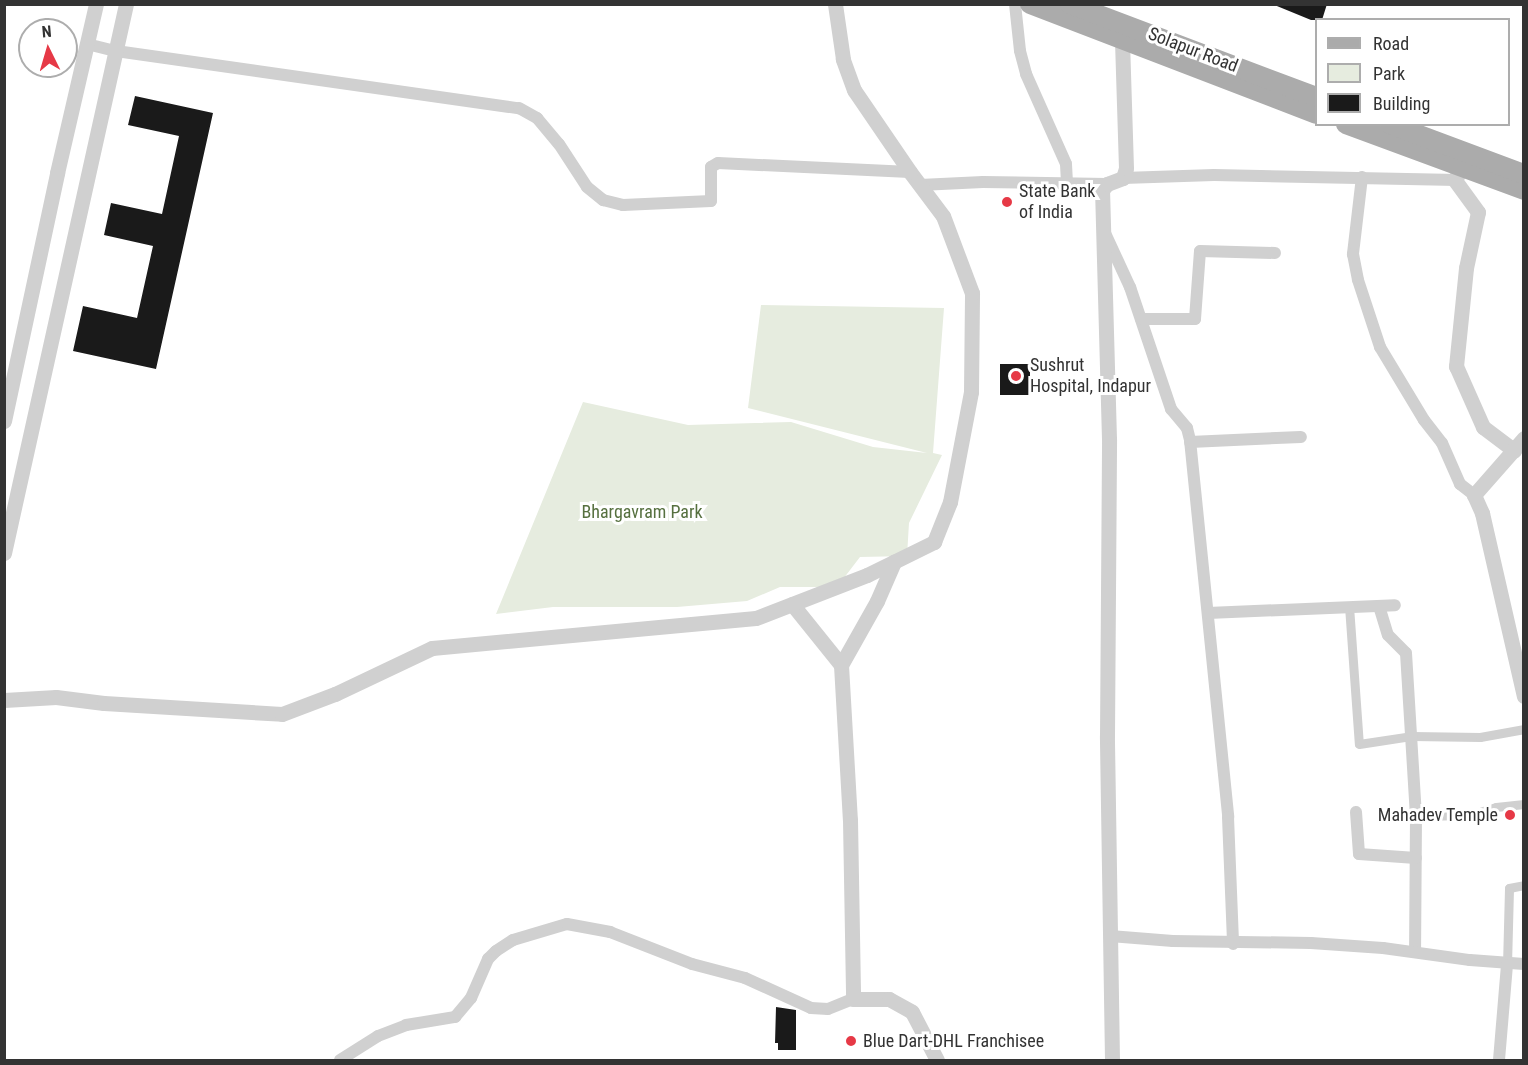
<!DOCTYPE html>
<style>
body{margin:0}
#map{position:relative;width:1528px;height:1065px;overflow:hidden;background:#fff;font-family:"Roboto Condensed",sans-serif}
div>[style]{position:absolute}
.green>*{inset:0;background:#e6ecdf}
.building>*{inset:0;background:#1a1a1a;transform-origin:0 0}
.pedestrian>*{height:9px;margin:-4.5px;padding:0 4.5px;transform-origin:4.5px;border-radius:4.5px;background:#d0d0d0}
.minor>*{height:12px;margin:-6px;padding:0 6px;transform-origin:6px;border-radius:6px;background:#d0d0d0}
.tertiary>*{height:15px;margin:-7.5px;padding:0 7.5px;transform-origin:7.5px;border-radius:7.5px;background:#d0d0d0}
.primary>*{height:20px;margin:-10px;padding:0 10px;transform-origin:10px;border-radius:10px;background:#ababab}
.dots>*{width:16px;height:16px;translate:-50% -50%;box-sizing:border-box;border:3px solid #fff;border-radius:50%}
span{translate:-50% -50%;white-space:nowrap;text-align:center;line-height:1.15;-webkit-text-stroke:6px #fff;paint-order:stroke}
.street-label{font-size:18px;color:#333}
.poi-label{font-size:18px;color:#333}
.left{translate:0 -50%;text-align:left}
.right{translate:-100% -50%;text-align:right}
.park-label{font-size:18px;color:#56703f}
.frame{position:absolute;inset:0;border:6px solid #333;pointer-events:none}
.legend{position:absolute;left:1315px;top:18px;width:195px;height:108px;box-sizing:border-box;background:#fff;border:2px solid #adadad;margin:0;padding:8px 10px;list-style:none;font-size:18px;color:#333}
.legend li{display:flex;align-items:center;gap:12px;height:30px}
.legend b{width:30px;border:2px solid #adadad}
.north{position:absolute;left:18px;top:18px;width:60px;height:60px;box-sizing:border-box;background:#fff;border:2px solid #adadad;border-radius:50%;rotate:355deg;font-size:16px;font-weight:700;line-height:24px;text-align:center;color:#333}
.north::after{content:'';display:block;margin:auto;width:21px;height:27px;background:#e63946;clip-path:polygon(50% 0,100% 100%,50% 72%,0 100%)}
</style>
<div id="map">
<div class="green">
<div style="clip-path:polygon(761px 305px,944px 308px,933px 453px,942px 455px,909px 523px,907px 556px,860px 557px,837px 587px,780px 587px,747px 601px,677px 607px,553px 607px,496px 614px,583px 402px,688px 425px,791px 422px,873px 447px,927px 453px,748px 408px)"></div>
</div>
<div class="building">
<div style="clip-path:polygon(1272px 4px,1327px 4px,1322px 20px,1311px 20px)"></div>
<div style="clip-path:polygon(135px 96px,213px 113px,156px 369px,73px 351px,83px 306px,137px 318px,153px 246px,104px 235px,111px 203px,162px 214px,179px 136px,128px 125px)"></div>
<div style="left:1030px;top:364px;width:31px;height:30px;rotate:90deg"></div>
<div style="clip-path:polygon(776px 1007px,796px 1010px,796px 1050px,778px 1050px,778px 1043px,775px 1043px)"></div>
</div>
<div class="pedestrian">
<div style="left:1349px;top:606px;width:138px;rotate:85.9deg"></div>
<div style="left:1359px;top:744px;width:54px;rotate:-8.6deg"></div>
<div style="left:1412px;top:736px;width:68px;rotate:0.8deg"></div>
<div style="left:1480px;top:737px;width:45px;rotate:-10.3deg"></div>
<div style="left:1416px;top:816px;width:54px;rotate:-1.1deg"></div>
<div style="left:1470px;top:815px;width:27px;rotate:-17deg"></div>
<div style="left:1496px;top:807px;width:28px;rotate:-6deg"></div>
<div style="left:1507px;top:965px;width:77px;rotate:-88.5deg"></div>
<div style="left:1509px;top:888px;width:15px;rotate:-11deg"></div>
</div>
<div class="minor">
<div style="left:1015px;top:4px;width:47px;rotate:83.9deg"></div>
<div style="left:1020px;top:51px;width:24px;rotate:75deg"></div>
<div style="left:1026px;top:74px;width:98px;rotate:66deg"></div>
<div style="left:1066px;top:164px;width:20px;rotate:87deg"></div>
<div style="left:87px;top:44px;width:30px;rotate:14deg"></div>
<div style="left:116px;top:51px;width:407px;rotate:8.1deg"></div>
<div style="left:519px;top:108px;width:21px;rotate:29deg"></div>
<div style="left:537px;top:118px;width:34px;rotate:50deg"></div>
<div style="left:559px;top:144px;width:51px;rotate:56.9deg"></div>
<div style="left:587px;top:187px;width:21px;rotate:39deg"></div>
<div style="left:603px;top:200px;width:21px;rotate:14deg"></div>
<div style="left:623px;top:205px;width:88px;rotate:-2.6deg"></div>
<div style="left:711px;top:201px;width:34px;rotate:-90deg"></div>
<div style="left:711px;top:167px;width:8px;rotate:-30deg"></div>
<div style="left:718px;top:163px;width:192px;rotate:2.7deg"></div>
<div style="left:1362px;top:177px;width:78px;rotate:96.7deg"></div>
<div style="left:1353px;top:254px;width:26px;rotate:79deg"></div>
<div style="left:1358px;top:280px;width:71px;rotate:71.8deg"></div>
<div style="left:1380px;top:347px;width:85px;rotate:58.9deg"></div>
<div style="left:1424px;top:420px;width:29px;rotate:52deg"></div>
<div style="left:1442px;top:443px;width:45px;rotate:66.3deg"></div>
<div style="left:1460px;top:484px;width:18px;rotate:38deg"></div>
<div style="left:1123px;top:178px;width:91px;rotate:-1.9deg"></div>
<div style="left:1214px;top:175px;width:243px;rotate:1.2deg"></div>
<div style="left:1457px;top:180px;width:4px;rotate:-56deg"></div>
<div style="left:920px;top:185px;width:63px;rotate:-2.7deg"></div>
<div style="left:983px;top:182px;width:124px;rotate:0.9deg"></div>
<div style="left:1105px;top:233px;width:60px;rotate:65.2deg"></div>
<div style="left:1130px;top:287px;width:129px;rotate:71.4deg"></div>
<div style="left:1171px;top:409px;width:25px;rotate:50deg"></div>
<div style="left:1187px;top:428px;width:12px;rotate:76deg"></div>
<div style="left:1190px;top:440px;width:379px;rotate:84.2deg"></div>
<div style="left:1228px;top:817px;width:127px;rotate:87.7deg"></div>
<div style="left:1141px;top:319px;width:54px"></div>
<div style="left:1195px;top:319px;width:68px;rotate:-85.8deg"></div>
<div style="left:1200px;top:251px;width:75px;rotate:1.5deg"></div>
<div style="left:1190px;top:442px;width:111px;rotate:-2.6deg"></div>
<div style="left:1379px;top:606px;width:30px;rotate:73deg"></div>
<div style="left:1388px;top:635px;width:25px;rotate:45deg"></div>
<div style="left:1406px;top:653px;width:163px;rotate:86.5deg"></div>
<div style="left:1416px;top:816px;width:136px;rotate:90.4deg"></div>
<div style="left:1208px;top:613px;width:187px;rotate:-2.4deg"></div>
<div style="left:1356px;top:812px;width:42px;rotate:85.9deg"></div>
<div style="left:1359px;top:854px;width:57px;rotate:4deg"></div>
<div style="left:1110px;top:936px;width:63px;rotate:4.5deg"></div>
<div style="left:1173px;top:941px;width:138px;rotate:0.8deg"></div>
<div style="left:1311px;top:943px;width:72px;rotate:4deg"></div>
<div style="left:1383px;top:948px;width:88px;rotate:7.9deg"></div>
<div style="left:1470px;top:960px;width:54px;rotate:4.2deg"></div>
<div style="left:340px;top:1060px;width:45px;rotate:-32.3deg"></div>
<div style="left:378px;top:1036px;width:30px;rotate:-21deg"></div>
<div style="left:406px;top:1025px;width:50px;rotate:-9.3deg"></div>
<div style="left:455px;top:1017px;width:25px;rotate:-50deg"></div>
<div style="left:471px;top:998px;width:43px;rotate:-66.4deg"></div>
<div style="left:488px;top:959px;width:11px;rotate:-45deg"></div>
<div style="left:496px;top:951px;width:20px;rotate:-33deg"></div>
<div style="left:513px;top:940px;width:56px;rotate:-16.5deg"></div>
<div style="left:567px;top:924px;width:44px;rotate:10.5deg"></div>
<div style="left:610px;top:932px;width:88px;rotate:21.3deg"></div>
<div style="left:692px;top:964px;width:55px;rotate:14.8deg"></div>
<div style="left:745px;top:978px;width:72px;rotate:24.4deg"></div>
<div style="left:811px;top:1008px;width:17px;rotate:3deg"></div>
<div style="left:828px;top:1009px;width:27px;rotate:-22deg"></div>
<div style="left:1499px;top:1060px;width:95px;rotate:-85.2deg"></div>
</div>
<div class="tertiary">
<div style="left:1454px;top:179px;width:41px;rotate:54deg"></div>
<div style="left:1478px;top:212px;width:57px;rotate:102.1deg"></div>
<div style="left:1466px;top:268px;width:99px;rotate:95.8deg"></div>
<div style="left:1456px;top:366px;width:67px;rotate:66.1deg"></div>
<div style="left:1483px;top:427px;width:39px;rotate:37deg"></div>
<div style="left:4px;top:421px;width:254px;rotate:-77.9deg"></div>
<div style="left:57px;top:173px;width:173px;rotate:-77deg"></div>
<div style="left:1524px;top:438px;width:76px;rotate:131.3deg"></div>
<div style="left:1474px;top:495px;width:20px;rotate:66deg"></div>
<div style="left:1482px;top:513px;width:188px;rotate:77.1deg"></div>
<div style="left:4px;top:553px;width:562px;rotate:-77.47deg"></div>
<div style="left:792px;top:604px;width:78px;rotate:51.2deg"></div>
<div style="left:841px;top:665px;width:155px;rotate:86.7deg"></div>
<div style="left:850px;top:820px;width:179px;rotate:89deg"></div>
<div style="left:853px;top:999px;width:36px"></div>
<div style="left:889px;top:999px;width:26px;rotate:29deg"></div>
<div style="left:912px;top:1012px;width:54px;rotate:62.5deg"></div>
<div style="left:841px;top:665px;width:73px;rotate:-60.6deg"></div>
<div style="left:877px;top:601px;width:43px;rotate:-66.4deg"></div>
<div style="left:4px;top:700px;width:52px;rotate:-3.3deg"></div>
<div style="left:56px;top:697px;width:48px;rotate:7.1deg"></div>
<div style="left:104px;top:703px;width:178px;rotate:3.5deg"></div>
<div style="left:282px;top:714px;width:57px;rotate:-20.7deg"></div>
<div style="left:335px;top:694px;width:107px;rotate:-25.4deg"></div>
<div style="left:432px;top:648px;width:325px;rotate:-5.3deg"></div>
<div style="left:756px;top:618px;width:119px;rotate:-21.2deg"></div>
<div style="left:867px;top:575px;width:75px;rotate:-26.2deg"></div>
<div style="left:934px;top:542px;width:43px;rotate:-68.2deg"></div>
<div style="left:950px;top:502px;width:112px;rotate:-79.2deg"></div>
<div style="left:971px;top:392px;width:99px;rotate:-89.4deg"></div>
<div style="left:972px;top:293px;width:82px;rotate:-110.6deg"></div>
<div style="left:943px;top:216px;width:55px;rotate:-126.9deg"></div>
<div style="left:910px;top:172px;width:99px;rotate:-124.3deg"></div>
<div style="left:854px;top:90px;width:33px;rotate:-110deg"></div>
<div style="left:843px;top:59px;width:56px;rotate:-98.3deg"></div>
<div style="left:1112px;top:1060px;width:324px;rotate:-90.9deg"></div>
<div style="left:1107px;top:736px;width:297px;rotate:-89.6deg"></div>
<div style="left:1109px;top:439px;width:249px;rotate:-91.6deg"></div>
<div style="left:1102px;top:190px;width:8px;rotate:-50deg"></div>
<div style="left:1107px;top:184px;width:17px;rotate:-21deg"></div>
<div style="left:1123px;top:178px;width:10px;rotate:-73deg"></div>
<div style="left:1126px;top:168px;width:128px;rotate:-91.8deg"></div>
</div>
<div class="primary">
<div style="left:1030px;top:4px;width:306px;rotate:21deg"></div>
<div style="left:1070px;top:4px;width:263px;rotate:20.7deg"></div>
<div style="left:1346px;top:124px;width:190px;rotate:20.3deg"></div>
<div style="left:1390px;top:124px;width:143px;rotate:20.5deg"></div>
</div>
<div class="dots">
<div style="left:1007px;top:202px;background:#e63946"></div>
<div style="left:1016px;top:376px;background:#e63946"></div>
<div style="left:1510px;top:815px;background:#e63946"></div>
<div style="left:851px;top:1041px;background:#e63946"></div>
</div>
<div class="street-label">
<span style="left:1193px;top:50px;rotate:21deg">Solapur Road</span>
</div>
<div class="poi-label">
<span class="left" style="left:1019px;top:202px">State Bank<br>of India</span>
<span class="left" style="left:1030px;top:376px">Sushrut<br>Hospital, Indapur</span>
<span class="right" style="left:1498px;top:815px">Mahadev Temple</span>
<span class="left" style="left:863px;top:1041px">Blue Dart-DHL Franchisee</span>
</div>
<div class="park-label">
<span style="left:642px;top:512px">Bhargavram Park</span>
</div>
<div class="frame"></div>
<ul class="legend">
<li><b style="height:8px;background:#ababab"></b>Road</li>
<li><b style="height:16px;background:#e6ecdf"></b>Park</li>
<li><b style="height:16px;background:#1a1a1a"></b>Building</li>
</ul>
<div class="north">N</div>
</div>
